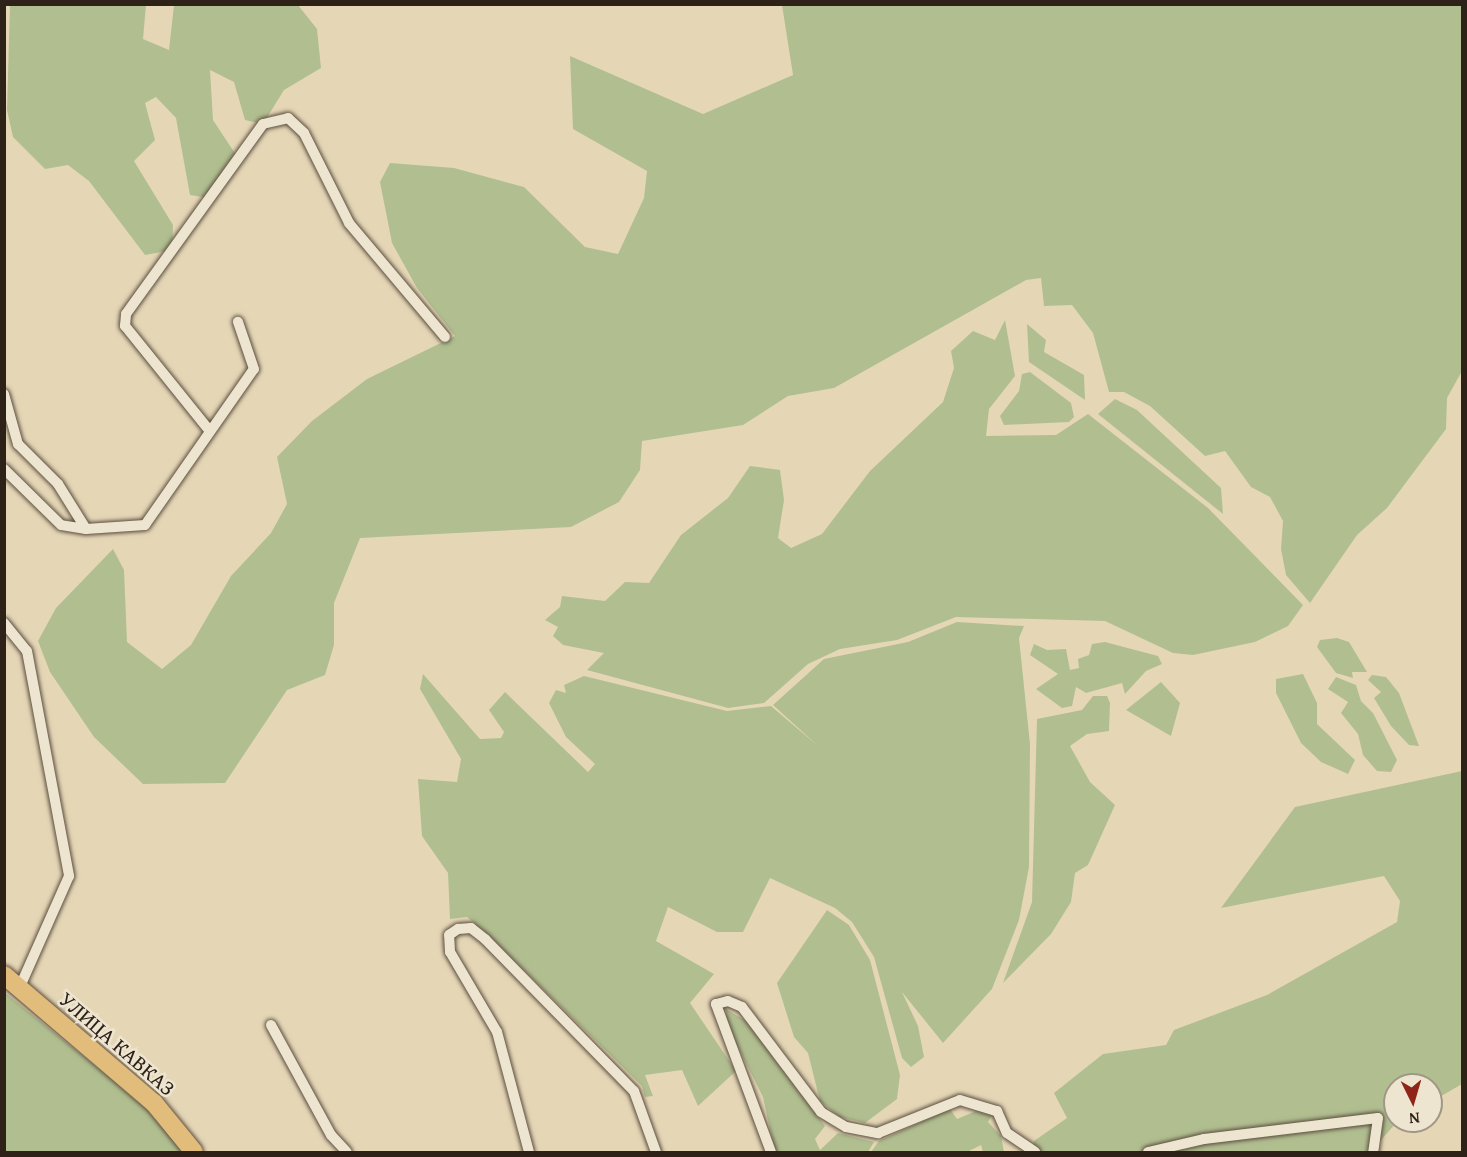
<!DOCTYPE html>
<meta charset="utf-8">
<style>
body{margin:0}
#map{position:relative;width:1467px;height:1157px;overflow:hidden;background:#e5d7b6;font-family:"Gentium Book Plus",serif}
div>[style]{position:absolute}
.green>*{inset:0;background:#b1bf90}
.roads{filter:drop-shadow(0 0 2px #5c4e40) drop-shadow(0 0 2px #5c4e40)}
.street>*{height:10px;margin:-5px;padding:0 5px;transform-origin:5px;border-radius:5px;background:#eee5d0}
.highway>*{height:18px;margin:-9px;padding:0 9px;transform-origin:9px;border-radius:9px;background:#e2bc7b}
span{translate:-50% -50%;white-space:nowrap;text-align:center;line-height:1.15;-webkit-text-stroke:5px #eee5d0;paint-order:stroke}
.street-label{font-size:21px;color:#2e2118}
.frame{position:absolute;inset:0;border:6px solid #2e2118;pointer-events:none}
.north{position:absolute;left:1383px;top:1073px;width:60px;height:60px;box-sizing:border-box;background:#eee5d0;border:2px solid #a19786;border-radius:50%;rotate:175deg;font-size:16px;font-weight:700;line-height:24px;text-align:center;color:#2e2118}
.north::after{content:'';display:block;margin:auto;width:21px;height:27px;background:#8f2418;clip-path:polygon(50% 0,100% 100%,50% 72%,0 100%)}
</style>
<div id="map">
<div class="green">
<div style="clip-path:polygon(10px 5px,146px 5px,143px 39px,169px 50px,174px 5px,298px 5px,317px 29px,321px 68px,284px 90px,263px 124px,245px 120px,234px 82px,210px 70px,213px 120px,238px 158px,209px 198px,190px 195px,176px 118px,156px 97px,145px 103px,155px 140px,134px 161px,173px 225px,172px 250px,145px 255px,89px 181px,68px 165px,45px 169px,13px 137px,7px 110px)"></div>
<div style="clip-path:polygon(782px 5px,1462px 5px,1462px 371px,1447px 398px,1446px 429px,1387px 508px,1357px 535px,1310px 603px,1286px 575px,1281px 549px,1283px 521px,1270px 497px,1251px 487px,1225px 451px,1205px 456px,1150px 406px,1124px 392px,1109px 392px,1093px 333px,1072px 305px,1044px 306px,1041px 278px,1026px 280px,834px 388px,788px 396px,743px 425px,642px 441px,640px 470px,619px 502px,571px 527px,360px 538px,334px 603px,334px 645px,325px 675px,287px 690px,225px 783px,143px 784px,94px 737px,50px 672px,38px 641px,56px 608px,113px 549px,124px 570px,127px 642px,162px 669px,191px 645px,231px 576px,271px 533px,287px 504px,277px 457px,312px 421px,367px 379px,455px 336px,417px 288px,392px 243px,380px 182px,390px 163px,454px 168px,524px 187px,585px 247px,618px 254px,644px 198px,647px 171px,573px 129px,570px 56px,703px 114px,793px 75px)"></div>
<div style="clip-path:polygon(1005px 320px,1015px 376px,989px 409px,986px 436px,1056px 435px,1088px 414px,1208px 508px,1303px 605px,1288px 626px,1255px 642px,1193px 655px,1173px 653px,1105px 621px,956px 617px,897px 640px,840px 649px,808px 664px,764px 703px,728px 708px,587px 670px,604px 653px,563px 645px,553px 636px,558px 627px,545px 620px,560px 607px,562px 596px,605px 601px,625px 582px,649px 583px,681px 535px,728px 498px,750px 466px,780px 470px,784px 500px,778px 538px,791px 548px,822px 534px,870px 471px,943px 402px,954px 368px,951px 351px,973px 331px,995px 340px)"></div>
<div style="clip-path:polygon(1027px 324px,1046px 340px,1044px 352px,1084px 375px,1085px 400px,1029px 362px)"></div>
<div style="clip-path:polygon(1030px 372px,1071px 403px,1074px 417px,1069px 422px,1004px 425px,1000px 416px,1019px 391px,1022px 374px)"></div>
<div style="clip-path:polygon(1115px 399px,1137px 410px,1221px 488px,1223px 514px,1098px 414px)"></div>
<div style="clip-path:polygon(957px 622px,1024px 626px,1019px 638px,1030px 744px,1029px 867px,1019px 920px,992px 989px,943px 1043px,902px 992px,918px 1026px,924px 1057px,911px 1067px,902px 1058px,874px 957px,852px 922px,835px 908px,770px 878px,743px 932px,717px 932px,668px 907px,656px 941px,714px 974px,690px 1003px,736px 1071px,698px 1106px,682px 1070px,645px 1075px,653px 1096px,645px 1097px,642px 1086px,486px 933px,467px 917px,450px 919px,448px 873px,422px 836px,418px 779px,457px 782px,461px 759px,420px 689px,423px 674px,480px 739px,501px 738px,504px 732px,489px 710px,505px 692px,588px 772px,595px 764px,566px 737px,549px 703px,556px 690px,566px 693px,564px 685px,584px 676px,727px 711px,771px 706px,818px 746px,773px 705px,824px 659px,908px 642px)"></div>
<div style="clip-path:polygon(1337px 638px,1349px 642px,1367px 672px,1352px 672px,1353px 678px,1336px 673px,1317px 647px,1320px 640px)"></div>
<div style="clip-path:polygon(1105px 642px,1158px 656px,1162px 664px,1146px 671px,1125px 694px,1122px 683px,1086px 693px,1076px 687px,1072px 706px,1062px 708px,1036px 689px,1058px 674px,1030px 655px,1034px 644px,1047px 650px,1066px 649px,1070px 670px,1079px 668px,1078px 659px,1089px 655px,1092px 644px)"></div>
<div style="clip-path:polygon(1303px 674px,1317px 703px,1317px 724px,1355px 760px,1348px 774px,1321px 762px,1301px 743px,1276px 693px,1276px 679px)"></div>
<div style="clip-path:polygon(1372px 675px,1386px 677px,1399px 693px,1419px 746px,1409px 745px,1391px 726px,1374px 698px,1381px 692px,1368px 680px)"></div>
<div style="clip-path:polygon(1336px 677px,1356px 685px,1361px 701px,1373px 713px,1397px 760px,1391px 772px,1377px 771px,1363px 755px,1358px 734px,1341px 713px,1348px 702px,1328px 689px)"></div>
<div style="clip-path:polygon(1161px 682px,1180px 703px,1171px 736px,1126px 710px)"></div>
<div style="clip-path:polygon(1093px 696px,1107px 696px,1110px 703px,1109px 731px,1087px 734px,1070px 746px,1090px 782px,1115px 805px,1088px 865px,1075px 873px,1071px 902px,1051px 934px,1003px 983px,1032px 902px,1037px 719px,1082px 710px)"></div>
<div style="clip-path:polygon(1462px 771px,1462px 1084px,1431px 1102px,1431px 1085px,1395px 1085px,1398px 1121px,1370px 1152px,1032px 1152px,1034px 1141px,1067px 1118px,1054px 1093px,1103px 1054px,1166px 1045px,1174px 1030px,1267px 995px,1397px 922px,1400px 901px,1384px 876px,1221px 908px,1295px 807px)"></div>
<div style="clip-path:polygon(827px 910px,849px 925px,870px 960px,900px 1075px,897px 1099px,865px 1123px,840px 1117px,820px 1101px,808px 1053px,794px 1037px,777px 983px)"></div>
<div style="clip-path:polygon(4px 992px,141px 1103px,185px 1152px,5px 1152px)"></div>
<div style="clip-path:polygon(726px 1009px,746px 1021px,825px 1126px,815px 1139px,820px 1150px,838px 1133px,874px 1142px,868px 1152px,775px 1152px,763px 1097px,727px 1025px)"></div>
<div style="clip-path:polygon(950px 1109px,957px 1119px,981px 1109px,992px 1115px,988px 1122px,1001px 1136px,1004px 1152px,983px 1152px,981px 1145px,967px 1152px,871px 1152px,879px 1141px)"></div>
</div>
<div class="roads">
<div class="street">
<div style="left:4px;top:394px;width:52px;rotate:74.4deg"></div>
<div style="left:18px;top:444px;width:57px;rotate:45deg"></div>
<div style="left:58px;top:484px;width:53px;rotate:58.1deg"></div>
<div style="left:86px;top:529px;width:25px;rotate:-171deg"></div>
<div style="left:61px;top:525px;width:80px;rotate:-135.5deg"></div>
<div style="left:209px;top:430px;width:134px;rotate:-128.9deg"></div>
<div style="left:125px;top:326px;width:12px;rotate:-85deg"></div>
<div style="left:126px;top:314px;width:234px;rotate:-54.2deg"></div>
<div style="left:263px;top:124px;width:26px;rotate:-13deg"></div>
<div style="left:288px;top:118px;width:22px;rotate:43deg"></div>
<div style="left:304px;top:133px;width:101px;rotate:63.4deg"></div>
<div style="left:349px;top:223px;width:149px;rotate:49.9deg"></div>
<div style="left:86px;top:529px;width:59px;rotate:-3.9deg"></div>
<div style="left:145px;top:525px;width:190px;rotate:-55.1deg"></div>
<div style="left:254px;top:369px;width:50px;rotate:-108.8deg"></div>
<div style="left:4px;top:623px;width:36px;rotate:51deg"></div>
<div style="left:27px;top:651px;width:229px;rotate:79.4deg"></div>
<div style="left:69px;top:876px;width:124px;rotate:113.9deg"></div>
<div style="left:271px;top:1025px;width:125px;rotate:61.4deg"></div>
<div style="left:331px;top:1135px;width:23px;rotate:47deg"></div>
<div style="left:529px;top:1152px;width:124px;rotate:-104.9deg"></div>
<div style="left:497px;top:1032px;width:93px;rotate:-120.4deg"></div>
<div style="left:450px;top:952px;width:17px;rotate:-93deg"></div>
<div style="left:449px;top:935px;width:11px;rotate:-34deg"></div>
<div style="left:458px;top:929px;width:13px;rotate:-4deg"></div>
<div style="left:471px;top:928px;width:18px;rotate:38deg"></div>
<div style="left:485px;top:939px;width:213px;rotate:45.6deg"></div>
<div style="left:634px;top:1091px;width:65px;rotate:70.2deg"></div>
<div style="left:771px;top:1152px;width:158px;rotate:-110.4deg"></div>
<div style="left:716px;top:1004px;width:12px;rotate:-14deg"></div>
<div style="left:728px;top:1001px;width:15px;rotate:23deg"></div>
<div style="left:742px;top:1007px;width:131px;rotate:53deg"></div>
<div style="left:821px;top:1112px;width:29px;rotate:31deg"></div>
<div style="left:846px;top:1127px;width:33px;rotate:11deg"></div>
<div style="left:878px;top:1133px;width:88px;rotate:-21.9deg"></div>
<div style="left:960px;top:1100px;width:39px;rotate:17deg"></div>
<div style="left:997px;top:1111px;width:24px;rotate:66deg"></div>
<div style="left:1007px;top:1133px;width:34px;rotate:34deg"></div>
<div style="left:1148px;top:1152px;width:57px;rotate:-13.1deg"></div>
<div style="left:1204px;top:1139px;width:175px;rotate:-6.9deg"></div>
<div style="left:1378px;top:1118px;width:34px;rotate:98deg"></div>
</div>
<div class="highway">
<div style="left:4px;top:975px;width:197px;rotate:40.5deg"></div>
<div style="left:154px;top:1103px;width:63px;rotate:50.8deg"></div>
</div>
</div>
<div class="street-label">
<span style="left:117px;top:1044px;rotate:41deg">УЛИЦА КАВКАЗ</span>
</div>
<div class="frame"></div>
<div class="north">N</div>
</div>
